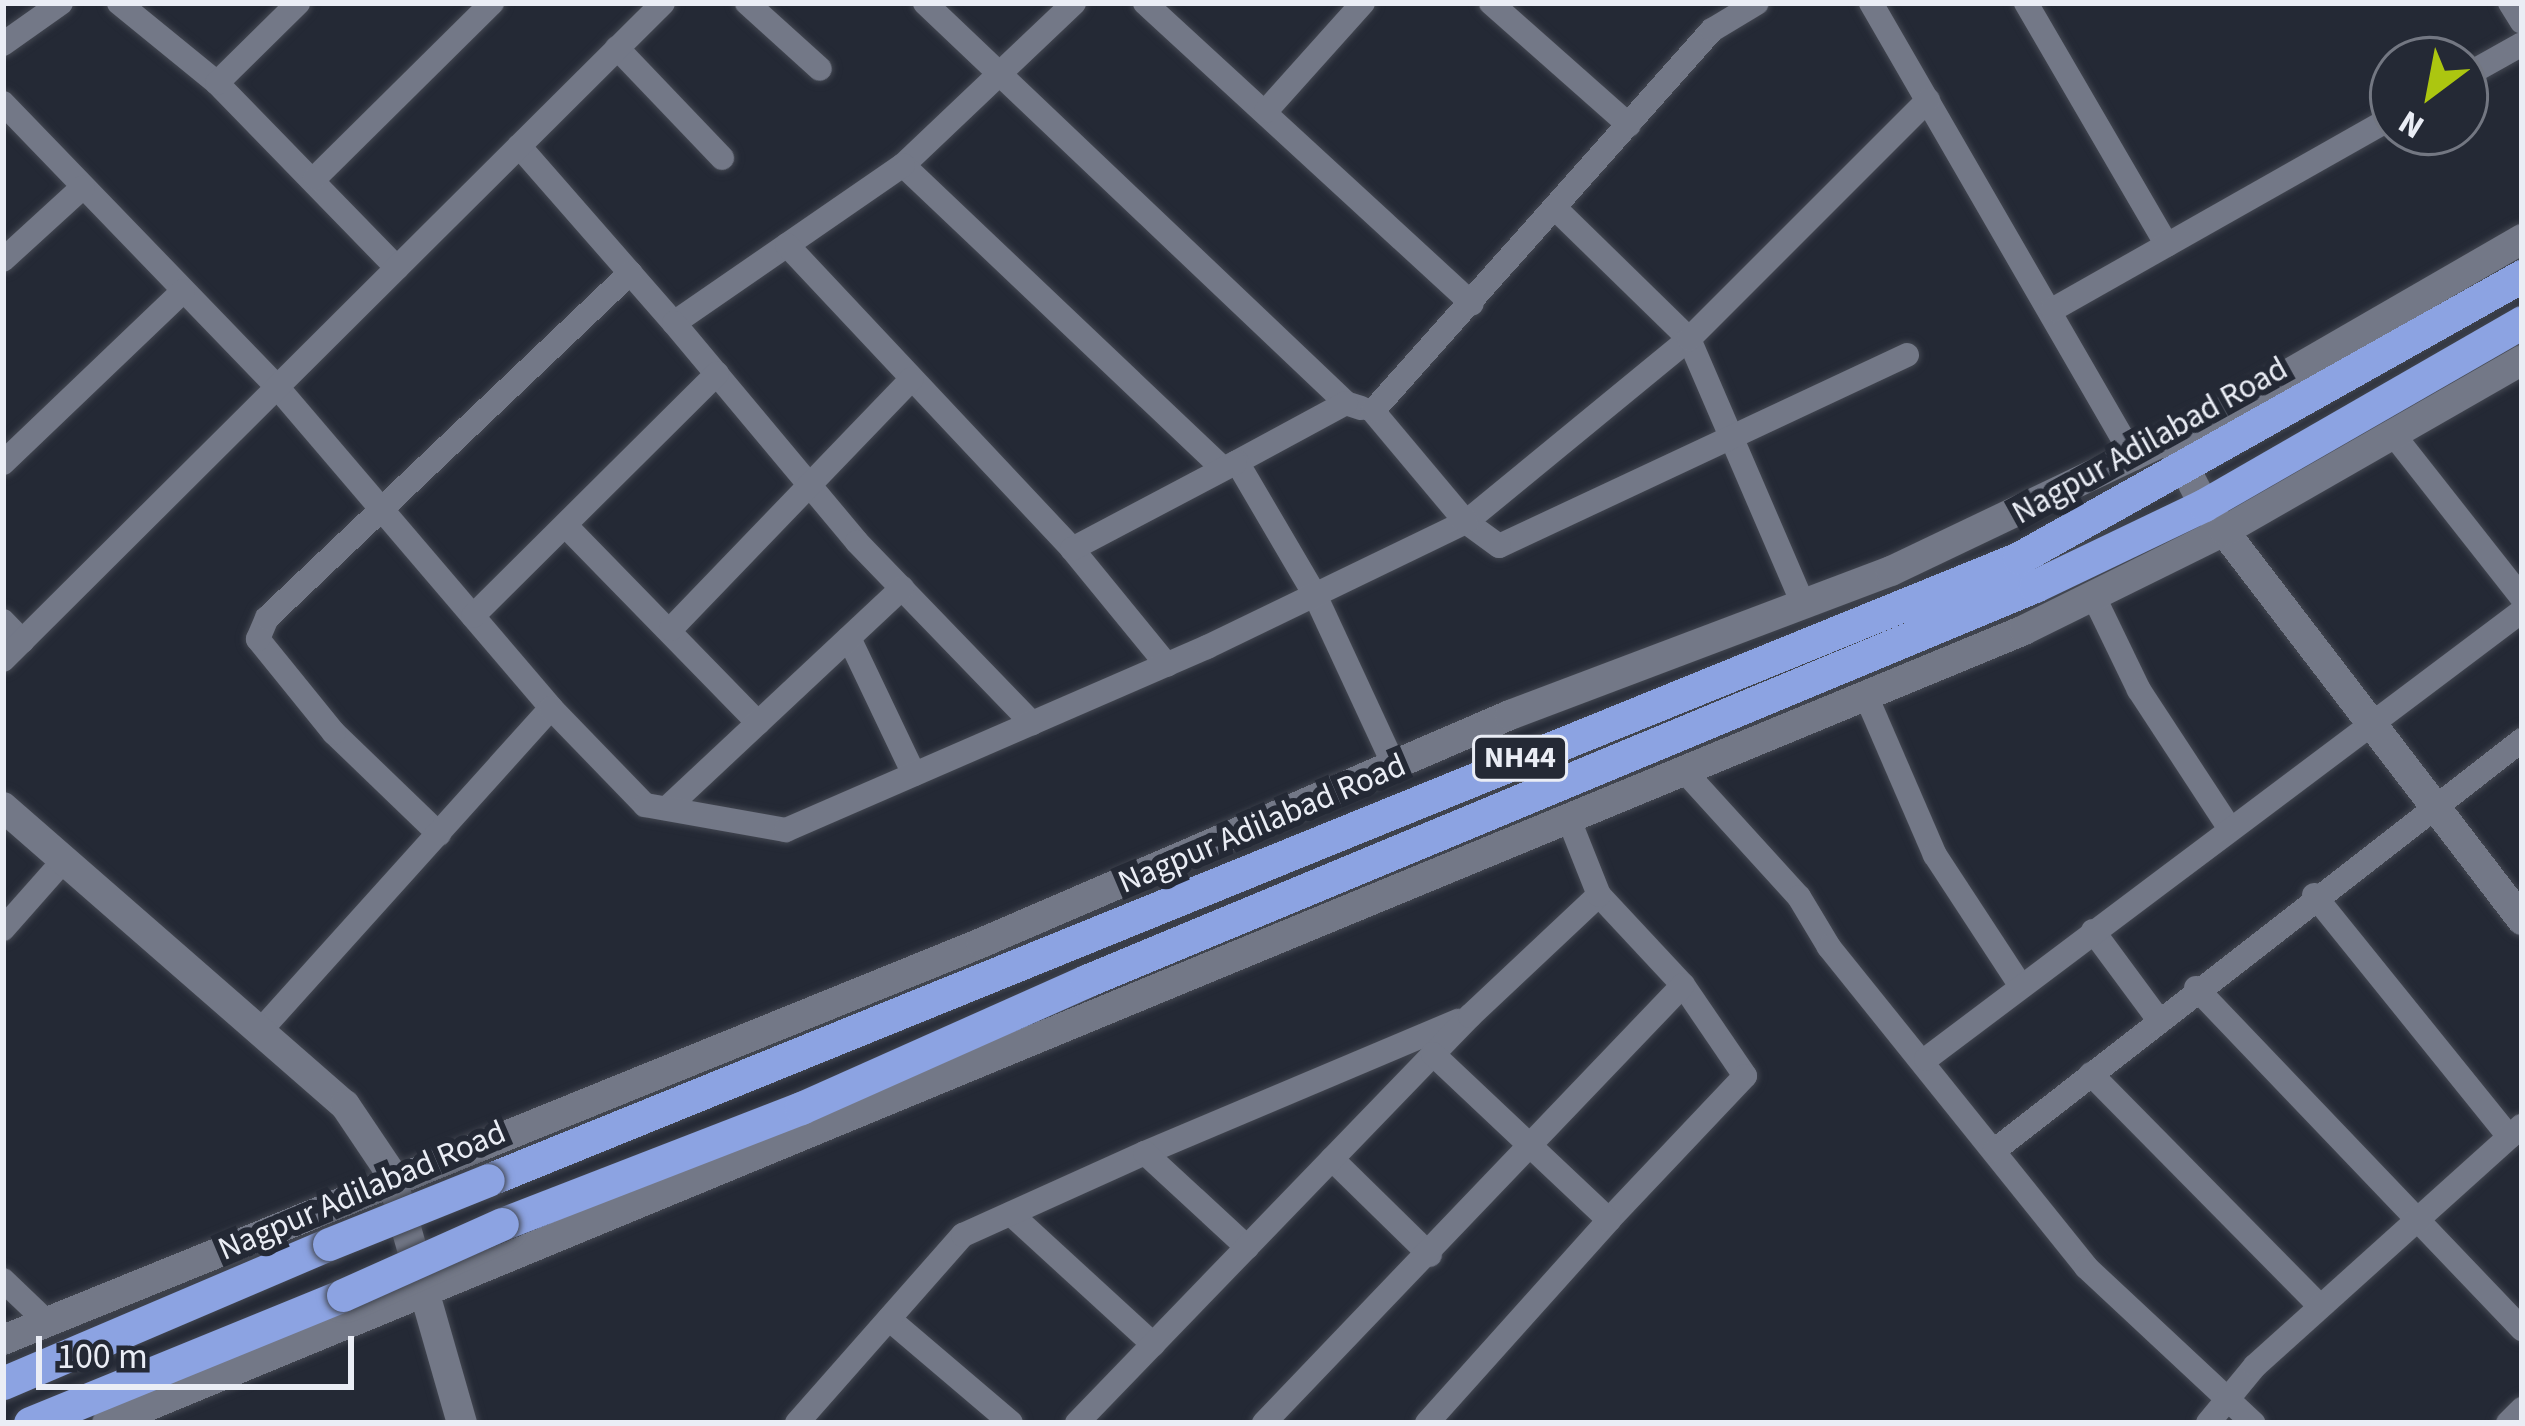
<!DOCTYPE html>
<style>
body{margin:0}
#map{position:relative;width:2525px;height:1426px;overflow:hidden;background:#242935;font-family:"Source Sans 3",sans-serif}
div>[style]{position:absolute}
.roads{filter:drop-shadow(0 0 3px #434751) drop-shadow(0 0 3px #434751)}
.minor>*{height:24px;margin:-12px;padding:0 12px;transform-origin:12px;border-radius:12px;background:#737887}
.tertiary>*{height:30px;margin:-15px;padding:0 15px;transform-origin:15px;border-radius:15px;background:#737887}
.trunk>*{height:33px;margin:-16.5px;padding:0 16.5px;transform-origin:16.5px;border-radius:16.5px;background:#8ca3e2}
.bridges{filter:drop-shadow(0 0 3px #434751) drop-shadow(0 0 3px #434751)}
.trunk-bridge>*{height:33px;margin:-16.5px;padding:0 16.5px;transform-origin:16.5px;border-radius:16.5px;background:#8ca3e2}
span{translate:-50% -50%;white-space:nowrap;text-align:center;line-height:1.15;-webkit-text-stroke:12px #242935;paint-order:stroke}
.shield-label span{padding:3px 9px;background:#242935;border:3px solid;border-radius:9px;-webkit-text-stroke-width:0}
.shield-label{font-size:30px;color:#eaedf5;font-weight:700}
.street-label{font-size:33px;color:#eaedf5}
.frame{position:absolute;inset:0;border:6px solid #eaedf5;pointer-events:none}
.north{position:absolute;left:2369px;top:36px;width:120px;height:120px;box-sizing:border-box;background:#242935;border:3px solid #737782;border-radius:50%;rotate:212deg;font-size:33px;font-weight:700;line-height:48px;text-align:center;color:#eaedf5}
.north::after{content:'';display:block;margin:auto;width:42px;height:54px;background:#acc610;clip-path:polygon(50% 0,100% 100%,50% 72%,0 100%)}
.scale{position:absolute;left:36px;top:1336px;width:318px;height:54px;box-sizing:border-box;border:6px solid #eaedf5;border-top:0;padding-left:15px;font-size:36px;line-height:42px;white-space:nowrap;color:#eaedf5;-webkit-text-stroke:9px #242935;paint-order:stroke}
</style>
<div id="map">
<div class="roads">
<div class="minor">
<div style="left:119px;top:3px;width:127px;rotate:39.2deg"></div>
<div style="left:217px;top:83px;width:258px;rotate:45.8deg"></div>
<div style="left:747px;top:3px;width:98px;rotate:42.1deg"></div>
<div style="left:925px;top:3px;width:581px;rotate:43.53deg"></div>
<div style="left:1074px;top:3px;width:236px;rotate:136.5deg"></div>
<div style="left:903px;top:165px;width:441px;rotate:43.5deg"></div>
<div style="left:1145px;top:3px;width:444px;rotate:42.6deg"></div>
<div style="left:1491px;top:3px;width:184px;rotate:41.5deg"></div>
<div style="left:1871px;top:3px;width:526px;rotate:59.97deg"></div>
<div style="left:2026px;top:3px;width:280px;rotate:59.8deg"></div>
<div style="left:2510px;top:3px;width:22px;rotate:58deg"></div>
<div style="left:3px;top:44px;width:71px;rotate:-35.3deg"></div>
<div style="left:617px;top:48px;width:152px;rotate:46.3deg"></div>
<div style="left:2465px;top:76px;width:65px;rotate:-29.3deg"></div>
<div style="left:217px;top:83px;width:114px;rotate:-44.6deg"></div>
<div style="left:3px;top:103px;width:396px;rotate:46deg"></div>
<div style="left:278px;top:388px;width:421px;rotate:49.5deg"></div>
<div style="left:1266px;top:111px;width:145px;rotate:-48.1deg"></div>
<div style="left:519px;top:146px;width:235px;rotate:48.8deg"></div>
<div style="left:674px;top:323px;width:278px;rotate:-34.6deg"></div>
<div style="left:315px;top:178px;width:249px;rotate:-44.7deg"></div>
<div style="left:1556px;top:209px;width:186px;rotate:44.3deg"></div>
<div style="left:1689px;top:339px;width:288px;rotate:66.7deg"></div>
<div style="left:787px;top:245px;width:417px;rotate:46.8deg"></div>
<div style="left:3px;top:260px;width:108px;rotate:-42.4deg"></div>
<div style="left:2052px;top:310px;width:392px;rotate:-29.5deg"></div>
<div style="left:674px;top:323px;width:285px;rotate:50.1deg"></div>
<div style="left:857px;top:542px;width:252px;rotate:46deg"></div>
<div style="left:1907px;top:355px;width:450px;rotate:154.9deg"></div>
<div style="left:1499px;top:546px;width:41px;rotate:-144deg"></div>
<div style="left:1466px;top:522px;width:288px;rotate:-39.4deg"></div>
<div style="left:1689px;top:339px;width:338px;rotate:-45deg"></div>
<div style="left:1361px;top:408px;width:16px;rotate:-162deg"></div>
<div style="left:1346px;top:403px;width:124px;rotate:151.6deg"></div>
<div style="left:1237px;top:462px;width:154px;rotate:59.6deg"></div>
<div style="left:1315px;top:595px;width:190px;rotate:65.1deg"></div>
<div style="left:2393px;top:434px;width:209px;rotate:51.8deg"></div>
<div style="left:3px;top:463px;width:249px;rotate:-43.7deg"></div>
<div style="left:566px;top:526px;width:275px;rotate:45.7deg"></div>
<div style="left:2094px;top:597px;width:103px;rotate:64.2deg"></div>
<div style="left:2139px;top:690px;width:166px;rotate:56.8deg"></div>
<div style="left:473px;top:616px;width:344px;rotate:-44.8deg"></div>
<div style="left:3px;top:621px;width:28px;rotate:46deg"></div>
<div style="left:671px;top:629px;width:347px;rotate:-46.1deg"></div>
<div style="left:849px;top:638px;width:151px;rotate:64.5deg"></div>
<div style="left:3px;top:660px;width:931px;rotate:-44.87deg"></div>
<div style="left:1167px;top:665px;width:150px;rotate:-129.3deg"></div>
<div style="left:1072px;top:549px;width:184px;rotate:-27.8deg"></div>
<div style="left:1867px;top:698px;width:171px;rotate:66.6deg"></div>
<div style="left:1935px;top:855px;width:155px;rotate:56.8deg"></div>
<div style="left:1687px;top:774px;width:166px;rotate:47.7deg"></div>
<div style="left:1799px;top:897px;width:58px;rotate:59deg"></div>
<div style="left:1829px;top:947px;width:410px;rotate:51.2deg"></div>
<div style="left:2086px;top:1267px;width:229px;rotate:43deg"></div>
<div style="left:667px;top:808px;width:322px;rotate:-43.1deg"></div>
<div style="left:439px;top:834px;width:146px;rotate:-136.1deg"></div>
<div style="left:334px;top:733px;width:121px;rotate:-129deg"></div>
<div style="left:258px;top:639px;width:23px;rotate:-67deg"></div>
<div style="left:267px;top:618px;width:501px;rotate:-43.54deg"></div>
<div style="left:1599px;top:895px;width:123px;rotate:47deg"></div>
<div style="left:1683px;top:985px;width:110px;rotate:55.7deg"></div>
<div style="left:1745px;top:1076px;width:198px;rotate:133.4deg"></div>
<div style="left:2314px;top:895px;width:311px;rotate:51.1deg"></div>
<div style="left:3px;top:929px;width:92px;rotate:-48.5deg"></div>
<div style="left:2093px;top:931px;width:109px;rotate:53.5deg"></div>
<div style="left:2196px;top:988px;width:472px;rotate:46.3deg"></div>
<div style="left:261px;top:1030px;width:433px;rotate:-48deg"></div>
<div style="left:551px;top:708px;width:135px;rotate:45.9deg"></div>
<div style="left:645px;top:805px;width:143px;rotate:10.1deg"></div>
<div style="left:786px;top:830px;width:459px;rotate:-23.5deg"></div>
<div style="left:1207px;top:647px;width:288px;rotate:-25.8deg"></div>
<div style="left:1466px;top:522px;width:145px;rotate:-130deg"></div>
<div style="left:1373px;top:411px;width:510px;rotate:-48.34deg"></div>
<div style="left:1712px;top:30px;width:52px;rotate:-31deg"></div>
<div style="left:1926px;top:1059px;width:746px;rotate:-36.93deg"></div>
<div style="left:2091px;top:1074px;width:326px;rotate:45.4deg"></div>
<div style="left:1995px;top:1150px;width:668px;rotate:-37.88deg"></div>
<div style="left:1145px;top:1153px;width:340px;rotate:-22.9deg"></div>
<div style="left:1332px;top:1159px;width:137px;rotate:44.4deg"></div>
<div style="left:1011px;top:1214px;width:193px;rotate:42.5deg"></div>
<div style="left:3px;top:1280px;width:61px;rotate:43.7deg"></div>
<div style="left:889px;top:1319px;width:160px;rotate:40.4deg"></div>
<div style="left:797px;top:1423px;width:251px;rotate:-48.6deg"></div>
<div style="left:963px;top:1235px;width:200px;rotate:-24.3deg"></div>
<div style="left:1145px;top:1153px;width:139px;rotate:42.7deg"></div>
<div style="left:1077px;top:1423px;width:566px;rotate:-46deg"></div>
<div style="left:1470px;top:1016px;width:177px;rotate:-43.2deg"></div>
<div style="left:1599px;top:895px;width:79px;rotate:-111.7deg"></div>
<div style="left:1264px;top:1423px;width:606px;rotate:-46.27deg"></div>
<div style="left:1427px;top:1423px;width:273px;rotate:-48.1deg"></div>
<div style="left:1609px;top:1220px;width:242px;rotate:-136.7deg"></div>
<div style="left:2208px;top:1423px;width:74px;rotate:-50.5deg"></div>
<div style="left:2255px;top:1366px;width:359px;rotate:-42deg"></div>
<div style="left:2508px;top:1423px;width:20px;rotate:-45deg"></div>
</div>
<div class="tertiary">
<div style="left:2174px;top:447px;width:65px;rotate:62.7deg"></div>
<div style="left:2204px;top:505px;width:523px;rotate:52.54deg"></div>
<div style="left:3px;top:807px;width:454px;rotate:41.1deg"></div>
<div style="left:345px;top:1105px;width:81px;rotate:56.1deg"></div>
<div style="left:390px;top:1172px;width:261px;rotate:74deg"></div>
<div style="left:3px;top:1340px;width:1056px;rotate:-22.09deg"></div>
<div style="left:981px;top:943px;width:576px;rotate:-23.32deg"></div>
<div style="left:1510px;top:715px;width:407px;rotate:-20.7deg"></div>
<div style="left:1891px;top:571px;width:358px;rotate:-25.5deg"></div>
<div style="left:2214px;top:417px;width:356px;rotate:-30deg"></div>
<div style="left:107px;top:1423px;width:2075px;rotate:-22.47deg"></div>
<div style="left:2024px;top:630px;width:223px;rotate:-26.3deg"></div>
<div style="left:2224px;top:531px;width:344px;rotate:-29.8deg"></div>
</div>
<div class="trunk">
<div style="left:488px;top:1180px;width:1653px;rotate:-22.11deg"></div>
<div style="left:2019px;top:558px;width:577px;rotate:-29.28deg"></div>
<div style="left:502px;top:1224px;width:321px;rotate:-21.2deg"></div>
<div style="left:801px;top:1108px;width:312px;rotate:-24deg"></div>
<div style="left:1086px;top:981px;width:1028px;rotate:-22.6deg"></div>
<div style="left:2035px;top:586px;width:187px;rotate:-25.6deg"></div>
<div style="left:2204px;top:505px;width:367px;rotate:-29.9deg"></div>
<div style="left:3px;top:1383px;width:354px;rotate:-23.1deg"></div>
<div style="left:30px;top:1423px;width:338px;rotate:-22.2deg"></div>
</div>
</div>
<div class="bridges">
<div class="trunk-bridge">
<div style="left:329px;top:1244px;width:171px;rotate:-21.9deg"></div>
<div style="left:343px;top:1295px;width:174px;rotate:-24.1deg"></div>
</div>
</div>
<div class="shield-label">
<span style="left:1520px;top:758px">NH44</span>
</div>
<div class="street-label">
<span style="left:2150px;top:441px;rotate:-29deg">Nagpur Adilabad Road</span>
<span style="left:1262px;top:824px;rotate:-23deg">Nagpur Adilabad Road</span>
<span style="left:362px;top:1191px;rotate:-23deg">Nagpur Adilabad Road</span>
</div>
<div class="frame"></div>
<div class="north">N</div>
<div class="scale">100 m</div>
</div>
